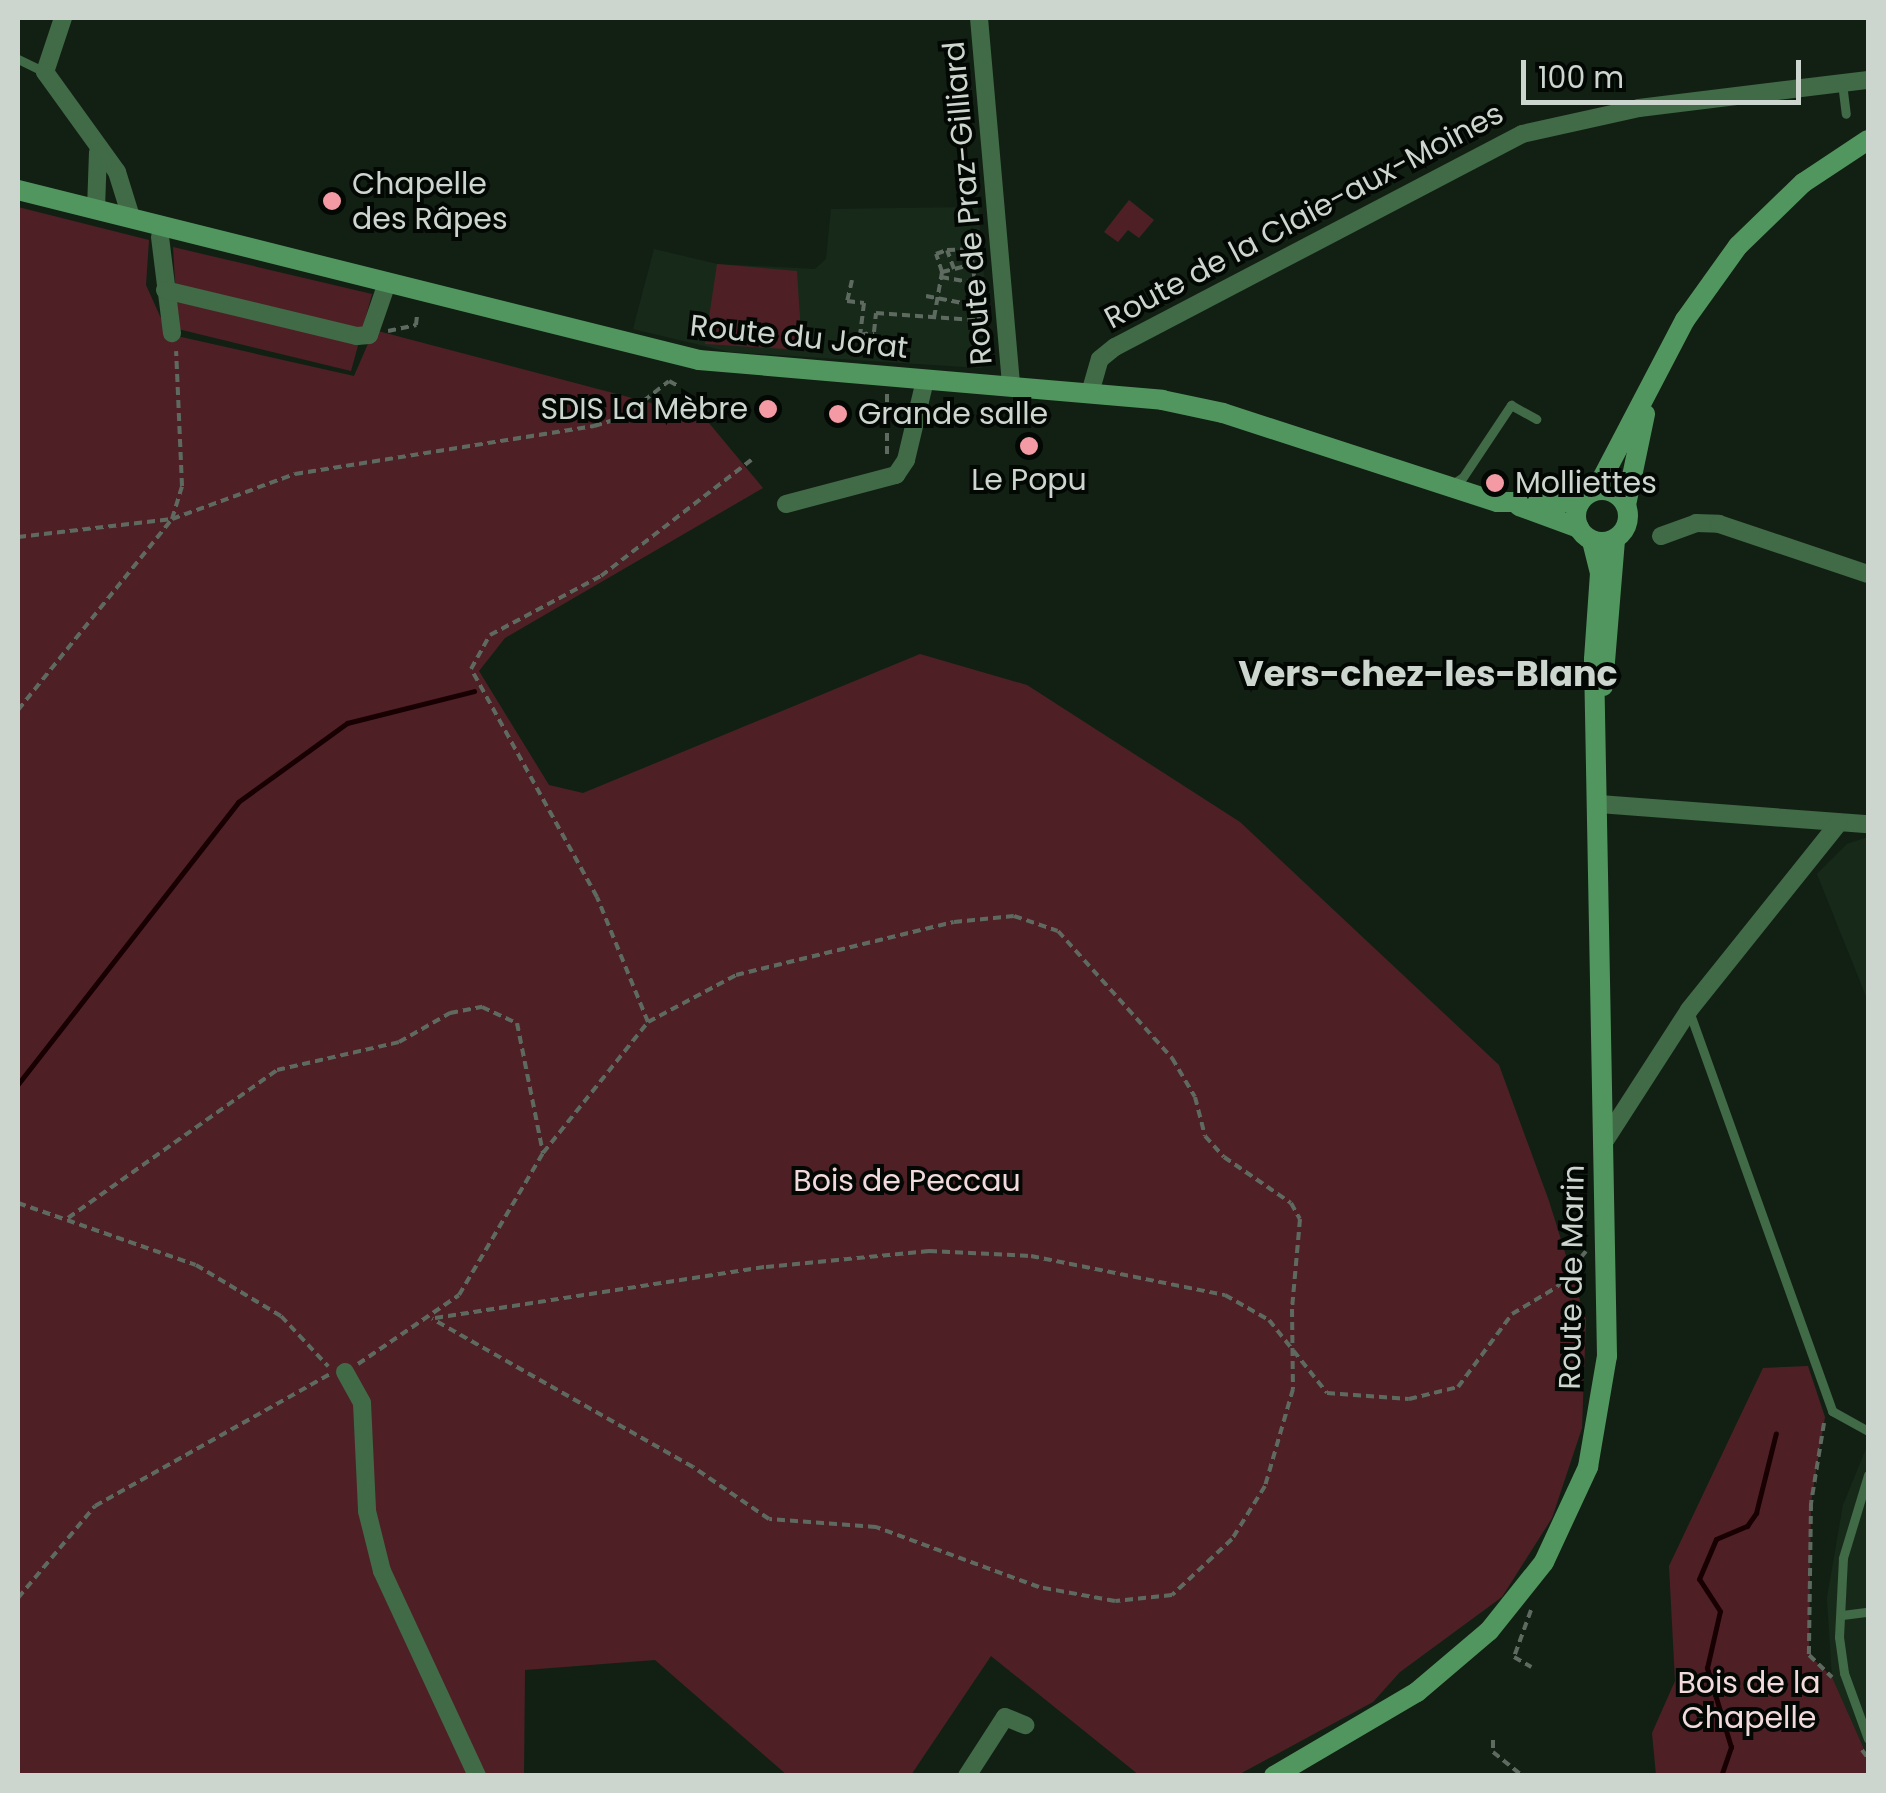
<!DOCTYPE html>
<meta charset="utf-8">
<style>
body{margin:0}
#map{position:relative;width:1886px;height:1793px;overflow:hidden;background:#122014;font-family:Poppins,sans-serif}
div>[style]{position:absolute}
.built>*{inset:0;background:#172a1a}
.green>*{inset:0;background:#4e2026}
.stream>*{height:5px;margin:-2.5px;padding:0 2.5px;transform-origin:2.5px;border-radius:2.5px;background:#180002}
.path>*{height:4px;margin-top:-2px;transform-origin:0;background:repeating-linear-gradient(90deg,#5e6a60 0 8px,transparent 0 13px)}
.lane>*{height:9px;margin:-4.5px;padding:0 4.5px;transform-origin:4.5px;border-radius:4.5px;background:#416a47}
.street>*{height:18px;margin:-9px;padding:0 9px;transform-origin:9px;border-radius:9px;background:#416a47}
.secondary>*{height:20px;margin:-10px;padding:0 10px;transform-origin:10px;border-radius:10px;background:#52965f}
.secondary>.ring{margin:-10px;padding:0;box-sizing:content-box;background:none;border:20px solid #52965f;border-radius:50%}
.dots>*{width:28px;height:28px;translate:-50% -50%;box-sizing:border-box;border:5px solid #040804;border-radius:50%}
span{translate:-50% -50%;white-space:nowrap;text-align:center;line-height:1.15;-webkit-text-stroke:8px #040804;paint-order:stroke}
.poi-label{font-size:30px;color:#cdd6ce}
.left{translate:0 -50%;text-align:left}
.right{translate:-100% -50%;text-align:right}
.street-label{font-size:30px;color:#cdd6ce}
.park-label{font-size:30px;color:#f2dadc}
.quarter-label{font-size:35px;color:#cdd6ce;font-weight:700}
.frame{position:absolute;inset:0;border:20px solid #cdd6ce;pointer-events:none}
.scale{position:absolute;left:1521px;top:60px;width:280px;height:45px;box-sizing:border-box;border:5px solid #cdd6ce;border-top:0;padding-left:12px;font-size:30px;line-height:35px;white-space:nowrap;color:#cdd6ce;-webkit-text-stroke:8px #040804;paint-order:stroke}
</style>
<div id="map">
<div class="built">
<div style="clip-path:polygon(978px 207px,991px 357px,981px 368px,730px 352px,633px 329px,654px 249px,717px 264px,815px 269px,826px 259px,831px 209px)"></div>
<div style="clip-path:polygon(1868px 837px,1868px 1001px,1817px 874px,1847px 844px)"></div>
<div style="clip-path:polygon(1868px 1444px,1868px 1758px,1832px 1677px,1827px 1598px,1843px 1505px)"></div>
</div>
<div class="green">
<div style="clip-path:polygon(1129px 200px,1154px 220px,1139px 238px,1128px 230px,1118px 242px,1104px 232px)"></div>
<div style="clip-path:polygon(18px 207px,149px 240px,146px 285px,168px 334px,354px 376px,374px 330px,704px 417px,763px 488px,505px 638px,479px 671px,549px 785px,583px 793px,920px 654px,1027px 685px,1240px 822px,1499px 1065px,1549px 1201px,1586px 1320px,1582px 1428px,1552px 1518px,1502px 1597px,1400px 1672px,1373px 1702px,1238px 1775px,1139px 1775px,991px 1656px,911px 1775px,787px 1775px,655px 1660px,525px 1670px,524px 1775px,18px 1775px)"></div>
<div style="clip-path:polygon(173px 247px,372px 294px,351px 371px,178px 329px)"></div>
<div style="clip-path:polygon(717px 264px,797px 271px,802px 350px,705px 344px)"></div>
<div style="clip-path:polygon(1808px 1366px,1825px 1417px,1811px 1503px,1809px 1655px,1832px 1677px,1868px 1758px,1868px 1775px,1656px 1775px,1652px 1733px,1675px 1681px,1669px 1566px,1763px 1368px)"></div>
</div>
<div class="stream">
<div style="left:18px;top:1084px;width:358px;rotate:-52deg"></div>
<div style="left:238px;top:802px;width:135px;rotate:-35.9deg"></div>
<div style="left:347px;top:723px;width:131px;rotate:-14.1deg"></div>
<div style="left:1721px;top:1776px;width:31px;rotate:-71deg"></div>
<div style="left:1731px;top:1747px;width:83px;rotate:-106.9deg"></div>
<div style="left:1707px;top:1668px;width:58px;rotate:-77.2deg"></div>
<div style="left:1720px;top:1611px;width:38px;rotate:-123deg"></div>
<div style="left:1699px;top:1579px;width:43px;rotate:-67deg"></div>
<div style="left:1716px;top:1539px;width:34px;rotate:-23deg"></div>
<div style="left:1747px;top:1526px;width:16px;rotate:-55deg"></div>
<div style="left:1756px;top:1513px;width:82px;rotate:-76deg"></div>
</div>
<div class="path">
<div style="left:954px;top:269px;width:20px;rotate:-110deg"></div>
<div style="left:947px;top:250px;width:24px;rotate:-2deg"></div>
<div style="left:942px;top:272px;width:19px;rotate:-108deg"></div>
<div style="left:936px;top:254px;width:12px;rotate:-20deg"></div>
<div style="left:941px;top:277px;width:36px;rotate:10deg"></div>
<div style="left:852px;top:280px;width:22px;rotate:103deg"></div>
<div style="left:847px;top:301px;width:17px;rotate:7deg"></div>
<div style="left:864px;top:303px;width:32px;rotate:97deg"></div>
<div style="left:860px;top:335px;width:14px;rotate:-12deg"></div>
<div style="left:874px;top:332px;width:19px;rotate:-84deg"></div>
<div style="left:876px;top:313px;width:112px;rotate:4.1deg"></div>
<div style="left:926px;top:296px;width:53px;rotate:10.9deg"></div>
<div style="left:934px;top:318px;width:47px;rotate:-80.1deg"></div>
<div style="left:942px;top:272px;width:32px;rotate:-14deg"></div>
<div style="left:979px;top:319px;width:70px;rotate:-96.5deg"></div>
<div style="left:971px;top:249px;width:10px;rotate:-6deg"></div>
<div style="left:388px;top:331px;width:29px;rotate:-12deg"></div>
<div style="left:416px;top:325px;width:9px;rotate:-84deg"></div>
<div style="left:887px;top:454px;width:60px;rotate:-90deg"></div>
<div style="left:18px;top:537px;width:155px;rotate:-6.7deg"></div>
<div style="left:172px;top:519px;width:131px;rotate:-20.1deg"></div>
<div style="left:295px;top:474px;width:303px;rotate:-9.1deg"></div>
<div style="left:594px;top:426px;width:30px;rotate:-17deg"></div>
<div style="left:623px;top:417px;width:58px;rotate:-38deg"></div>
<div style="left:669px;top:381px;width:10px;rotate:29deg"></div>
<div style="left:18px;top:710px;width:245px;rotate:-51.1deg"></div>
<div style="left:172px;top:519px;width:34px;rotate:-73deg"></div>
<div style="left:182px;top:486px;width:135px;rotate:-92.5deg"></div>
<div style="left:648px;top:1022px;width:135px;rotate:-112.2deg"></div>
<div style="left:597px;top:897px;width:260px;rotate:-118.9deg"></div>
<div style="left:471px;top:669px;width:39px;rotate:-61deg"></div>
<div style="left:490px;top:635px;width:126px;rotate:-28deg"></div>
<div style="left:601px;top:576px;width:190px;rotate:-37.7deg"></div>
<div style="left:18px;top:1203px;width:188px;rotate:19.2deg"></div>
<div style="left:196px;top:1265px;width:99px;rotate:31deg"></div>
<div style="left:281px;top:1316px;width:69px;rotate:46.8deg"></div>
<div style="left:68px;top:1218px;width:256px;rotate:-35.3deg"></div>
<div style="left:277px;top:1070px;width:125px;rotate:-12.9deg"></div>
<div style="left:399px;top:1042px;width:59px;rotate:-29.6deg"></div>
<div style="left:450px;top:1013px;width:33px;rotate:-11deg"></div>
<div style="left:482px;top:1007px;width:38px;rotate:25deg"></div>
<div style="left:517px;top:1023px;width:133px;rotate:78.7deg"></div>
<div style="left:435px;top:1318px;width:335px;rotate:-8.8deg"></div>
<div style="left:766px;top:1267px;width:164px;rotate:-5.6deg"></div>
<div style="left:929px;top:1251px;width:102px;rotate:2.8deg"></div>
<div style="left:1031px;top:1256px;width:198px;rotate:11.4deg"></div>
<div style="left:1225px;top:1295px;width:51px;rotate:29.6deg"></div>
<div style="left:1269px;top:1320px;width:93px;rotate:51.5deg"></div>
<div style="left:1327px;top:1393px;width:82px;rotate:4.2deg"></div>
<div style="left:1409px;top:1399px;width:50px;rotate:-13.8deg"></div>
<div style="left:1458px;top:1387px;width:91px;rotate:-53.5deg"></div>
<div style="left:1512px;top:1314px;width:52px;rotate:-31deg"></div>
<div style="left:1557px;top:1287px;width:46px;rotate:-51.1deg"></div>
<div style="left:358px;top:1364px;width:122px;rotate:-34.3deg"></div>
<div style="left:459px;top:1295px;width:165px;rotate:-59.4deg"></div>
<div style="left:543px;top:1153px;width:168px;rotate:-51.3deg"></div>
<div style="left:648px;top:1022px;width:100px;rotate:-28.1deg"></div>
<div style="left:736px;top:975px;width:224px;rotate:-13.7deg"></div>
<div style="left:954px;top:922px;width:60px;rotate:-5.7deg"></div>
<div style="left:1014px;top:916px;width:46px;rotate:18.8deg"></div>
<div style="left:1058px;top:931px;width:171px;rotate:48.1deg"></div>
<div style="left:1172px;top:1058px;width:45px;rotate:59.5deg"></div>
<div style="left:1195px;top:1097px;width:40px;rotate:75.6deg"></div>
<div style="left:1205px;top:1136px;width:28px;rotate:48deg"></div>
<div style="left:1224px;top:1157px;width:81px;rotate:34.5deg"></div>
<div style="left:1291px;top:1203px;width:18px;rotate:61deg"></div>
<div style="left:1300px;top:1219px;width:90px;rotate:95.1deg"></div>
<div style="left:1292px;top:1309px;width:80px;rotate:89.3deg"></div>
<div style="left:1293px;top:1389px;width:101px;rotate:106.1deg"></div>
<div style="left:1265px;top:1486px;width:62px;rotate:121.9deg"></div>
<div style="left:1232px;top:1539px;width:82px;rotate:137deg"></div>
<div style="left:1172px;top:1595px;width:57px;rotate:174deg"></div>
<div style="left:1115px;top:1601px;width:77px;rotate:-169.6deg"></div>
<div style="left:1039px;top:1587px;width:174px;rotate:-159.8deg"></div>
<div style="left:876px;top:1527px;width:107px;rotate:-175.7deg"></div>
<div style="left:769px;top:1519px;width:92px;rotate:-145.6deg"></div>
<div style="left:693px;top:1467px;width:300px;rotate:-150.4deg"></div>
<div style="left:1824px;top:1423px;width:81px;rotate:99.2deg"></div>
<div style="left:1811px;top:1503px;width:152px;rotate:90.8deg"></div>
<div style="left:1809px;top:1655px;width:32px;rotate:44deg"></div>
<div style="left:18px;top:1598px;width:120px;rotate:-50.1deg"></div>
<div style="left:95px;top:1506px;width:270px;rotate:-29.3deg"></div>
<div style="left:1531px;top:1610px;width:50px;rotate:109.9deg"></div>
<div style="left:1514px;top:1657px;width:20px;rotate:30deg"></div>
<div style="left:1493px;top:1740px;width:12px;rotate:90deg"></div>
<div style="left:1493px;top:1752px;width:38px;rotate:39deg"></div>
<div style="left:1862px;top:1750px;width:10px;rotate:53deg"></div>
</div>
<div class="lane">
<div style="left:18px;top:59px;width:30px;rotate:26deg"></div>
<div style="left:1842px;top:83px;width:31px;rotate:83deg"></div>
<div style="left:1451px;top:485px;width:14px;rotate:-34deg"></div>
<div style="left:1463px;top:477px;width:87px;rotate:-56.3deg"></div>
<div style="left:1511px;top:405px;width:29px;rotate:29deg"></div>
<div style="left:1689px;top:1011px;width:425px;rotate:70.3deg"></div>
<div style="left:1832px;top:1411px;width:41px;rotate:29.1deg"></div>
<div style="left:1868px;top:1475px;width:87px;rotate:106.8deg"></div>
<div style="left:1843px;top:1558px;width:79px;rotate:92.9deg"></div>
<div style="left:1839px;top:1637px;width:36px;rotate:82deg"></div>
<div style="left:1844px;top:1673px;width:70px;rotate:70deg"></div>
<div style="left:1842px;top:1615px;width:26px;rotate:-7deg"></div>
</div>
<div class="street">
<div style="left:63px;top:18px;width:57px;rotate:108.4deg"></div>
<div style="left:45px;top:72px;width:123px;rotate:54.2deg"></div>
<div style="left:117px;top:172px;width:47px;rotate:72.7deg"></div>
<div style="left:979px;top:18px;width:368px;rotate:85deg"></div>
<div style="left:96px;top:209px;width:57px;rotate:-88deg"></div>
<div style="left:160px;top:237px;width:97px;rotate:82.9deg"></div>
<div style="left:165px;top:290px;width:197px;rotate:13.5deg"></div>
<div style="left:357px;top:336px;width:12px;rotate:-5deg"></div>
<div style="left:369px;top:335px;width:55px;rotate:-70.9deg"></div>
<div style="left:1090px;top:393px;width:35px;rotate:-74deg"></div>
<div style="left:1100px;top:359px;width:19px;rotate:-39deg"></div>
<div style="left:1115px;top:347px;width:459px;rotate:-27.6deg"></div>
<div style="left:1522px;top:134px;width:120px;rotate:-12.5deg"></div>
<div style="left:1639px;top:108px;width:231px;rotate:-7deg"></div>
<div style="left:786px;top:504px;width:114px;rotate:-14.8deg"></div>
<div style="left:896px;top:475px;width:18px;rotate:-56deg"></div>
<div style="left:906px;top:460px;width:82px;rotate:-76.6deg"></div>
<div style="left:1661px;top:536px;width:37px;rotate:-20deg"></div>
<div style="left:1696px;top:523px;width:23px;rotate:2deg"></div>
<div style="left:1719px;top:524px;width:157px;rotate:18.6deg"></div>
<div style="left:1599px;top:804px;width:270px;rotate:4.3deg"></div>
<div style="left:1604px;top:1142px;width:157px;rotate:-57.2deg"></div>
<div style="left:1689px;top:1010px;width:240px;rotate:-51.3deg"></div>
<div style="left:345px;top:1372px;width:35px;rotate:61deg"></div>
<div style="left:362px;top:1403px;width:108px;rotate:87.3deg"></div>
<div style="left:367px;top:1511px;width:62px;rotate:76deg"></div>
<div style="left:382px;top:1571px;width:226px;rotate:65.1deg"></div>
<div style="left:967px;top:1776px;width:70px;rotate:-57.2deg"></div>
<div style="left:1005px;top:1717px;width:22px;rotate:22deg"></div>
</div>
<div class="secondary">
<div style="left:18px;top:190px;width:702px;rotate:14.02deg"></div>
<div style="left:699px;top:360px;width:465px;rotate:4.9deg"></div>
<div style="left:1162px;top:400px;width:62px;rotate:12deg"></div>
<div style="left:1223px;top:413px;width:288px;rotate:18deg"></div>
<div style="left:1497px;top:502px;width:83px"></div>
<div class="ring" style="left:1576px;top:490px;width:32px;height:32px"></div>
<div style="left:1596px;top:490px;width:192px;rotate:-62.4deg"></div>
<div style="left:1685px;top:320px;width:91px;rotate:-54.4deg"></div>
<div style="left:1738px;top:246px;width:91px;rotate:-44.1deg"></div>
<div style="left:1803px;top:183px;width:78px;rotate:-33.5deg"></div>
<div style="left:1626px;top:505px;width:93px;rotate:-78.2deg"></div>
<div style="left:1519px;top:506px;width:64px;rotate:20.1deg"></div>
<div style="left:1603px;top:686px;width:147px;rotate:-85.3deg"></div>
<div style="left:1274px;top:1776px;width:166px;rotate:-30.4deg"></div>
<div style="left:1417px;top:1692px;width:94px;rotate:-40.3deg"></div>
<div style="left:1489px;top:1631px;width:88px;rotate:-51.4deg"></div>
<div style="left:1544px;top:1562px;width:105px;rotate:-65.1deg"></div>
<div style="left:1588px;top:1467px;width:113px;rotate:-80.3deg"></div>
<div style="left:1607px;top:1356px;width:697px;rotate:-91.07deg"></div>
<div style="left:1594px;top:659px;width:86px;rotate:-86deg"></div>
<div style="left:1600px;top:573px;width:33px;rotate:-104deg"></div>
</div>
<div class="dots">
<div style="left:332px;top:201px;background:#f49aa4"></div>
<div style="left:768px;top:409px;background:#f49aa4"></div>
<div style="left:838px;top:414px;background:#f49aa4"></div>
<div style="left:1029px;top:446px;background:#f49aa4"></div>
<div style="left:1495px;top:483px;background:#f49aa4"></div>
</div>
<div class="poi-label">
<span class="left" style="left:352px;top:201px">Chapelle<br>des Râpes</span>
<span class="right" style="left:748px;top:409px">SDIS La Mèbre</span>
<span class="left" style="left:858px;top:414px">Grande salle</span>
<span style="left:1029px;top:480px">Le Popu</span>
<span class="left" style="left:1515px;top:483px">Molliettes</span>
</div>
<div class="street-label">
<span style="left:968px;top:203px;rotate:-95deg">Route de Praz-Gilliard</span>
<span style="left:1304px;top:216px;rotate:-28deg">Route de la Claie-aux-Moines</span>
<span style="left:799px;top:337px;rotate:6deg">Route du Jorat</span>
<span style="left:1572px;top:1277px;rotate:-89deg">Route de Marin</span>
</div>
<div class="park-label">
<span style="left:907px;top:1181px">Bois de Peccau</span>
<span style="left:1749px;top:1700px">Bois de la<br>Chapelle</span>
</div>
<div class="quarter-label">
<span style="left:1428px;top:674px">Vers-chez-les-Blanc</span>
</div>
<div class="frame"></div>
<div class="scale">100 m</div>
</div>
